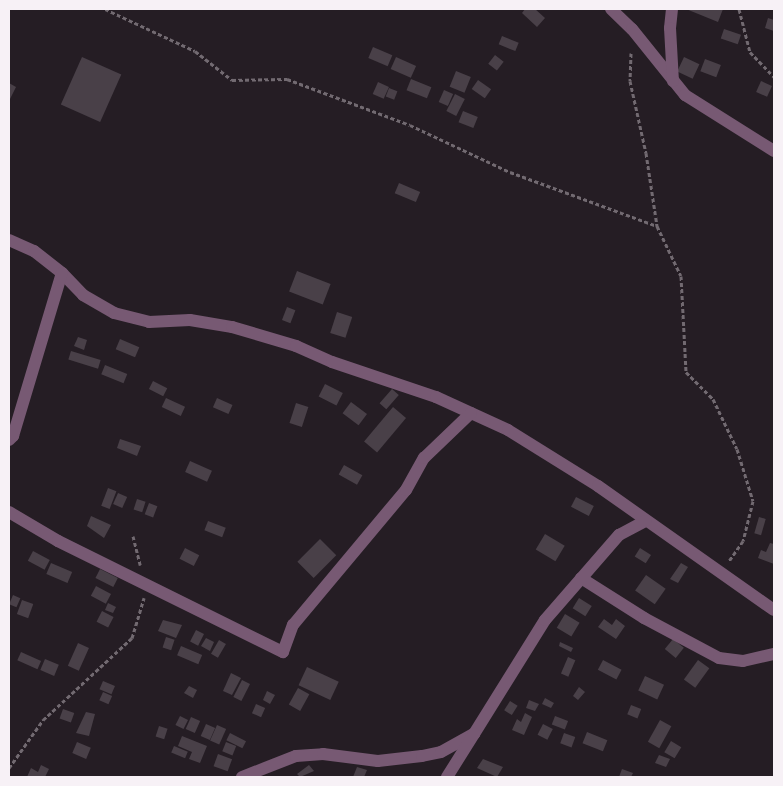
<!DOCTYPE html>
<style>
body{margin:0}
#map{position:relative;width:783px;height:786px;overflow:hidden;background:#251d24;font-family:"Golos Text",sans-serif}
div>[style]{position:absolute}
.building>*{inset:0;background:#494048;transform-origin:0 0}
.path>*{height:3px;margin-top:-1.5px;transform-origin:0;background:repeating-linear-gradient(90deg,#726a71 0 4px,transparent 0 6.5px)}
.minor>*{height:12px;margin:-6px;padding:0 6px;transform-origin:6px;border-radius:6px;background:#775973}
span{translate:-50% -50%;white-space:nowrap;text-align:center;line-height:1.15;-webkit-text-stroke:4px #0c080b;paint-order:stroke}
.frame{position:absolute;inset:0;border:10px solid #f7f1f6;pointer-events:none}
</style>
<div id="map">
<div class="building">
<div style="clip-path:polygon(525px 9px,535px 9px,545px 18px,537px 27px,522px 13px)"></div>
<div style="clip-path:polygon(686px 9px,723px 9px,718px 22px)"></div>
<div style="clip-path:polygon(768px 18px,774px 20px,774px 31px,765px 28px)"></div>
<div style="left:724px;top:29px;width:18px;height:10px;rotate:19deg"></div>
<div style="left:502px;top:36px;width:18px;height:9px;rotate:22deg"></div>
<div style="left:373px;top:47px;width:21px;height:12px;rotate:23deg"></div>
<div style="left:495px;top:55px;width:11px;height:11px;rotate:38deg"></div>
<div style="left:82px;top:57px;width:43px;height:52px;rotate:24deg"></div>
<div style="left:396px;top:57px;width:22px;height:13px;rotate:24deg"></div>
<div style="left:684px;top:57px;width:17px;height:16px;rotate:25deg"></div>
<div style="left:705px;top:59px;width:17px;height:13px;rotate:21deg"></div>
<div style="left:456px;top:71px;width:16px;height:17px;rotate:22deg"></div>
<div style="left:411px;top:79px;width:22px;height:12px;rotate:22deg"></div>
<div style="left:478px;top:80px;width:16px;height:11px;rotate:35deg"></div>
<div style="left:761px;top:81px;width:12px;height:12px;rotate:24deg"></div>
<div style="left:378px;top:82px;width:12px;height:13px;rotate:24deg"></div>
<div style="clip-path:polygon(9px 83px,16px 87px,9px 101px)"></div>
<div style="left:389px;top:88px;width:9px;height:9px;rotate:21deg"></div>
<div style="left:444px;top:90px;width:10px;height:13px;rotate:24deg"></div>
<div style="left:455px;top:94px;width:11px;height:19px;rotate:27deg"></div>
<div style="left:463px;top:111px;width:16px;height:12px;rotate:22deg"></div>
<div style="left:399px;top:183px;width:23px;height:11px;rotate:23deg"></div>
<div style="left:297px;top:271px;width:36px;height:22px;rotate:21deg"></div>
<div style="left:287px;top:307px;width:9px;height:14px;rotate:21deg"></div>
<div style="left:337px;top:312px;width:16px;height:22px;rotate:18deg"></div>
<div style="clip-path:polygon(78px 337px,87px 340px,84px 350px,74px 346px)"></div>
<div style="left:120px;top:339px;width:21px;height:11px;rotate:23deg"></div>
<div style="left:71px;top:351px;width:31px;height:9px;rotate:17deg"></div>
<div style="left:105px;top:365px;width:24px;height:10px;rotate:22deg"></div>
<div style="left:153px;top:381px;width:16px;height:9px;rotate:27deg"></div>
<div style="left:325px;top:384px;width:20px;height:14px;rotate:27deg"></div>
<div style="left:392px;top:389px;width:9px;height:19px;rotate:41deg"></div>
<div style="left:166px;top:398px;width:21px;height:10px;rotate:25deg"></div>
<div style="left:217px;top:398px;width:17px;height:10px;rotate:24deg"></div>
<div style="left:351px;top:402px;width:20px;height:14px;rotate:37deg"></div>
<div style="left:296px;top:403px;width:13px;height:21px;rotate:18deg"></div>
<div style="left:393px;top:407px;width:17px;height:45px;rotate:40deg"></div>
<div style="clip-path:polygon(120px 439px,141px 446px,137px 456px,117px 448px)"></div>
<div style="left:190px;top:461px;width:24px;height:12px;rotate:24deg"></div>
<div style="left:344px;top:465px;width:21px;height:11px;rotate:29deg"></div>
<div style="left:108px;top:488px;width:9px;height:19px;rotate:21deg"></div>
<div style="left:118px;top:493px;width:10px;height:12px;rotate:24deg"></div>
<div style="left:576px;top:497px;width:20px;height:11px;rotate:27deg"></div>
<div style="left:137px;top:499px;width:9px;height:11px;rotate:18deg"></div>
<div style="left:149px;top:503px;width:9px;height:12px;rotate:21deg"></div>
<div style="clip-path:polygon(91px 516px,111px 525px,104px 538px,87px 526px)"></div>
<div style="left:759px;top:517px;width:7px;height:17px;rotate:16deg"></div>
<div style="left:208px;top:521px;width:19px;height:10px;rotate:21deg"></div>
<div style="left:545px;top:534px;width:23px;height:18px;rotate:31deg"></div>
<div style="left:320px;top:539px;width:23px;height:32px;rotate:45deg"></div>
<div style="clip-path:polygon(770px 543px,774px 544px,774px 564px,758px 558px,761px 550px,766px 552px)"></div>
<div style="left:185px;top:548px;width:16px;height:12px;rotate:27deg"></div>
<div style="left:640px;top:548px;width:13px;height:10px;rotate:32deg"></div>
<div style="left:33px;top:551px;width:19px;height:11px;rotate:28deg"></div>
<div style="left:51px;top:563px;width:23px;height:12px;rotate:23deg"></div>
<div style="clip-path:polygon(681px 563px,688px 567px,678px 583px,670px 579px)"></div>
<div style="left:100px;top:569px;width:20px;height:10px;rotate:27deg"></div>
<div style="left:646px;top:575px;width:24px;height:19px;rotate:35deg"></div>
<div style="left:96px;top:586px;width:17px;height:11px;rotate:28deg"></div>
<div style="left:13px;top:595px;width:8px;height:10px;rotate:23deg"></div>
<div style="left:579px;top:598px;width:15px;height:12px;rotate:32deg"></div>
<div style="left:22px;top:600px;width:12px;height:15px;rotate:20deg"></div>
<div style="clip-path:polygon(108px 603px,116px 607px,113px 613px,105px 610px)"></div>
<div style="left:102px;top:611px;width:13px;height:12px;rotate:27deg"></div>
<div style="left:565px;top:614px;width:17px;height:16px;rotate:31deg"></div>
<div style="clip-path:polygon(604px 619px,612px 625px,616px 619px,625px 626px,616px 639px,598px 627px)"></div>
<div style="clip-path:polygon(163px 620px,182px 625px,176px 638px,158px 631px)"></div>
<div style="left:196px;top:630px;width:9px;height:13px;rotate:27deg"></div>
<div style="left:166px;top:637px;width:9px;height:11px;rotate:18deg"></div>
<div style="clip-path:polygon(206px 638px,214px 642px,210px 651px,201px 646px)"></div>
<div style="left:673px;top:639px;width:14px;height:13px;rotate:39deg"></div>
<div style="left:219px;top:640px;width:8px;height:16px;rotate:30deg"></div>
<div style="clip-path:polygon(560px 642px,573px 648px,571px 652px,559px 646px)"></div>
<div style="left:78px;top:643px;width:12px;height:25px;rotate:24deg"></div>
<div style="left:181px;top:646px;width:23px;height:10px;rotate:23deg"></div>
<div style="left:21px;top:652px;width:22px;height:9px;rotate:24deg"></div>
<div style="left:568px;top:657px;width:8px;height:18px;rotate:23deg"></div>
<div style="left:45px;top:659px;width:15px;height:12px;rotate:23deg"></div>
<div style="left:603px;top:660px;width:21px;height:11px;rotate:28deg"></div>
<div style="left:698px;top:660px;width:14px;height:24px;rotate:36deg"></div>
<div style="left:307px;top:667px;width:35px;height:20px;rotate:25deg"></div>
<div style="clip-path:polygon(231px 673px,241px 678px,232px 695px,223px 691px)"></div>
<div style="left:645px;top:676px;width:21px;height:16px;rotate:25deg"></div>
<div style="left:242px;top:680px;width:9px;height:19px;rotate:27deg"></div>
<div style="left:103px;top:681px;width:13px;height:9px;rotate:23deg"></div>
<div style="clip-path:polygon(189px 686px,197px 690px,193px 698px,184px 693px)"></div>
<div style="clip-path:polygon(579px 687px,585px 692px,578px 700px,573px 696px)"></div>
<div style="left:298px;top:688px;width:13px;height:19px;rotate:29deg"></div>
<div style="clip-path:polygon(267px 691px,275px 695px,270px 704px,263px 700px)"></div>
<div style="left:103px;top:692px;width:10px;height:9px;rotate:24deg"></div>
<div style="clip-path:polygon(545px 698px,554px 703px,551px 708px,542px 704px)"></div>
<div style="clip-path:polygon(529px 700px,539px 704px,535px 711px,526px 708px)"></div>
<div style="left:510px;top:701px;width:9px;height:11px;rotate:32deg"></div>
<div style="left:256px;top:704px;width:10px;height:10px;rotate:24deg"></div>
<div style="left:631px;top:705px;width:11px;height:10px;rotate:22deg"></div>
<div style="left:63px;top:709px;width:12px;height:10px;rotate:20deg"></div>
<div style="clip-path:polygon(86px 712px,95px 714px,89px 736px,76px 733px)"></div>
<div style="clip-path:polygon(525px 713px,532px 717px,524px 735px,512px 730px,517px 719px,521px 722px)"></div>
<div style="left:180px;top:716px;width:9px;height:10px;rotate:27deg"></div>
<div style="left:555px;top:716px;width:14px;height:9px;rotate:21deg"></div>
<div style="left:191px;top:717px;width:10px;height:13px;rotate:24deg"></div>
<div style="left:660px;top:720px;width:13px;height:25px;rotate:29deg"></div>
<div style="left:206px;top:724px;width:10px;height:13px;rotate:24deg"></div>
<div style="left:543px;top:724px;width:11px;height:12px;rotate:27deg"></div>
<div style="left:217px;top:725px;width:10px;height:17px;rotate:24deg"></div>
<div style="left:159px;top:726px;width:9px;height:11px;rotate:18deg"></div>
<div style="left:587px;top:732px;width:22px;height:12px;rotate:22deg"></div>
<div style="left:230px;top:733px;width:18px;height:8px;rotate:27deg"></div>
<div style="left:564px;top:733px;width:12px;height:11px;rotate:20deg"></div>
<div style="clip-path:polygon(182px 736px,207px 746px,200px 763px,189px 759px,192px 752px,178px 746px)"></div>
<div style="left:671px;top:741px;width:12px;height:13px;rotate:31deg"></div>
<div style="left:77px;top:742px;width:15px;height:12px;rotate:23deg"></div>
<div style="left:226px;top:742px;width:11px;height:10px;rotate:22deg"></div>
<div style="left:174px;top:746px;width:15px;height:7px;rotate:23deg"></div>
<div style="left:218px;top:754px;width:15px;height:13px;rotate:20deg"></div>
<div style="clip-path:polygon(659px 755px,670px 759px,666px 767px,655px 763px)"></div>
<div style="clip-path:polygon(483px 759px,503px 767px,497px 777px,477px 768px)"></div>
<div style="clip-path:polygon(41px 765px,49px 769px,45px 777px,27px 777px,31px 768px,38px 772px)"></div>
<div style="clip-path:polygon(309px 765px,314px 771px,300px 777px,297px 774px)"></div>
<div style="clip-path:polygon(357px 767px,367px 770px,364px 777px,353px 777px)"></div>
<div style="clip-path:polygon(622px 769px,633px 773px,631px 777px,619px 777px)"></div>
</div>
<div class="path">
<div style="left:105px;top:9px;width:99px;rotate:25deg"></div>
<div style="left:195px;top:51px;width:47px;rotate:38.1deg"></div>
<div style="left:232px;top:80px;width:55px;rotate:-1deg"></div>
<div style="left:287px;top:79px;width:131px;rotate:20.5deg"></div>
<div style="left:410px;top:125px;width:110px;rotate:25.2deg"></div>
<div style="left:510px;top:172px;width:157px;rotate:20.2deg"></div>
<div style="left:739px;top:9px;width:44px;rotate:75.7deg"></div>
<div style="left:750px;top:52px;width:35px;rotate:46deg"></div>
<div style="left:631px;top:53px;width:28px;rotate:92deg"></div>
<div style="left:630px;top:81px;width:74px;rotate:77.5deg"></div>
<div style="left:646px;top:153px;width:74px;rotate:81.4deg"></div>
<div style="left:657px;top:226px;width:55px;rotate:64.4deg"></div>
<div style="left:681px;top:276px;width:96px;rotate:87deg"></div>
<div style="left:686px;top:372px;width:38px;rotate:45deg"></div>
<div style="left:713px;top:399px;width:55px;rotate:64.4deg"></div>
<div style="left:737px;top:449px;width:54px;rotate:72.9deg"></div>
<div style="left:753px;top:501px;width:41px;rotate:104deg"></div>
<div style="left:743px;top:541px;width:24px;rotate:125deg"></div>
<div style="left:133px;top:536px;width:30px;rotate:76deg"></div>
<div style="left:9px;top:768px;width:59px;rotate:-54.7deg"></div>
<div style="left:43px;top:720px;width:121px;rotate:-42.7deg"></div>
<div style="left:132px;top:638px;width:42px;rotate:-73.3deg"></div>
</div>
<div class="minor">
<div style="left:611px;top:9px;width:29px;rotate:44deg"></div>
<div style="left:632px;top:29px;width:85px;rotate:51.2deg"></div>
<div style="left:685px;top:95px;width:105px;rotate:32.2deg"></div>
<div style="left:672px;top:9px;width:19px;rotate:96deg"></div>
<div style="left:670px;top:28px;width:53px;rotate:86.8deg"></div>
<div style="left:9px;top:240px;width:27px;rotate:24deg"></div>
<div style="left:34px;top:251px;width:36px;rotate:38deg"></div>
<div style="left:62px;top:273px;width:30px;rotate:46deg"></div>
<div style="left:83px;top:295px;width:36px;rotate:30deg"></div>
<div style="left:114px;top:313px;width:36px;rotate:14deg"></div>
<div style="left:149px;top:322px;width:41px;rotate:-2.8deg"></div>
<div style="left:190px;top:320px;width:43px;rotate:9.5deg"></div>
<div style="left:232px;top:327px;width:67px;rotate:16.5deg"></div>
<div style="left:296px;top:346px;width:39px;rotate:24deg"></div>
<div style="left:332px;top:362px;width:110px;rotate:18.6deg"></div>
<div style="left:436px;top:397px;width:79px;rotate:24.6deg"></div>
<div style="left:508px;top:430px;width:106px;rotate:31.9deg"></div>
<div style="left:598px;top:486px;width:215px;rotate:35.2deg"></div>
<div style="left:9px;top:440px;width:6px;rotate:-45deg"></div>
<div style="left:13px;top:436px;width:170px;rotate:-73.3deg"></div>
<div style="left:9px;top:512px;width:57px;rotate:30.6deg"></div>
<div style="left:58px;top:541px;width:251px;rotate:26.3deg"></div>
<div style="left:283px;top:652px;width:29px;rotate:-70deg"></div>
<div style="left:293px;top:625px;width:176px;rotate:-50.1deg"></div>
<div style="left:406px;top:490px;width:37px;rotate:-61deg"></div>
<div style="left:424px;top:458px;width:65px;rotate:-43.8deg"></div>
<div style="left:581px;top:578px;width:75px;rotate:32.4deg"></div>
<div style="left:644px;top:618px;width:85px;rotate:28.1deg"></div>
<div style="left:719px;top:658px;width:24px;rotate:7deg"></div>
<div style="left:743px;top:661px;width:32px;rotate:-13deg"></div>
<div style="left:242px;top:777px;width:58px;rotate:-21.3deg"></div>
<div style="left:296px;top:756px;width:27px;rotate:-4deg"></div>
<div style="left:323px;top:754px;width:55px;rotate:7.3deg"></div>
<div style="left:378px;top:761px;width:44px;rotate:-6.5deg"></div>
<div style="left:422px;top:756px;width:19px;rotate:-12deg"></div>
<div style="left:441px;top:752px;width:38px;rotate:-29deg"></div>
<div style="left:474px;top:734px;width:134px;rotate:-58.1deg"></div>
<div style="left:545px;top:620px;width:113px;rotate:-49deg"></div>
<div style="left:619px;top:535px;width:30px;rotate:-28deg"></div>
<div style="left:447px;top:777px;width:51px;rotate:-57.9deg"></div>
</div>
<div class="frame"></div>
</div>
